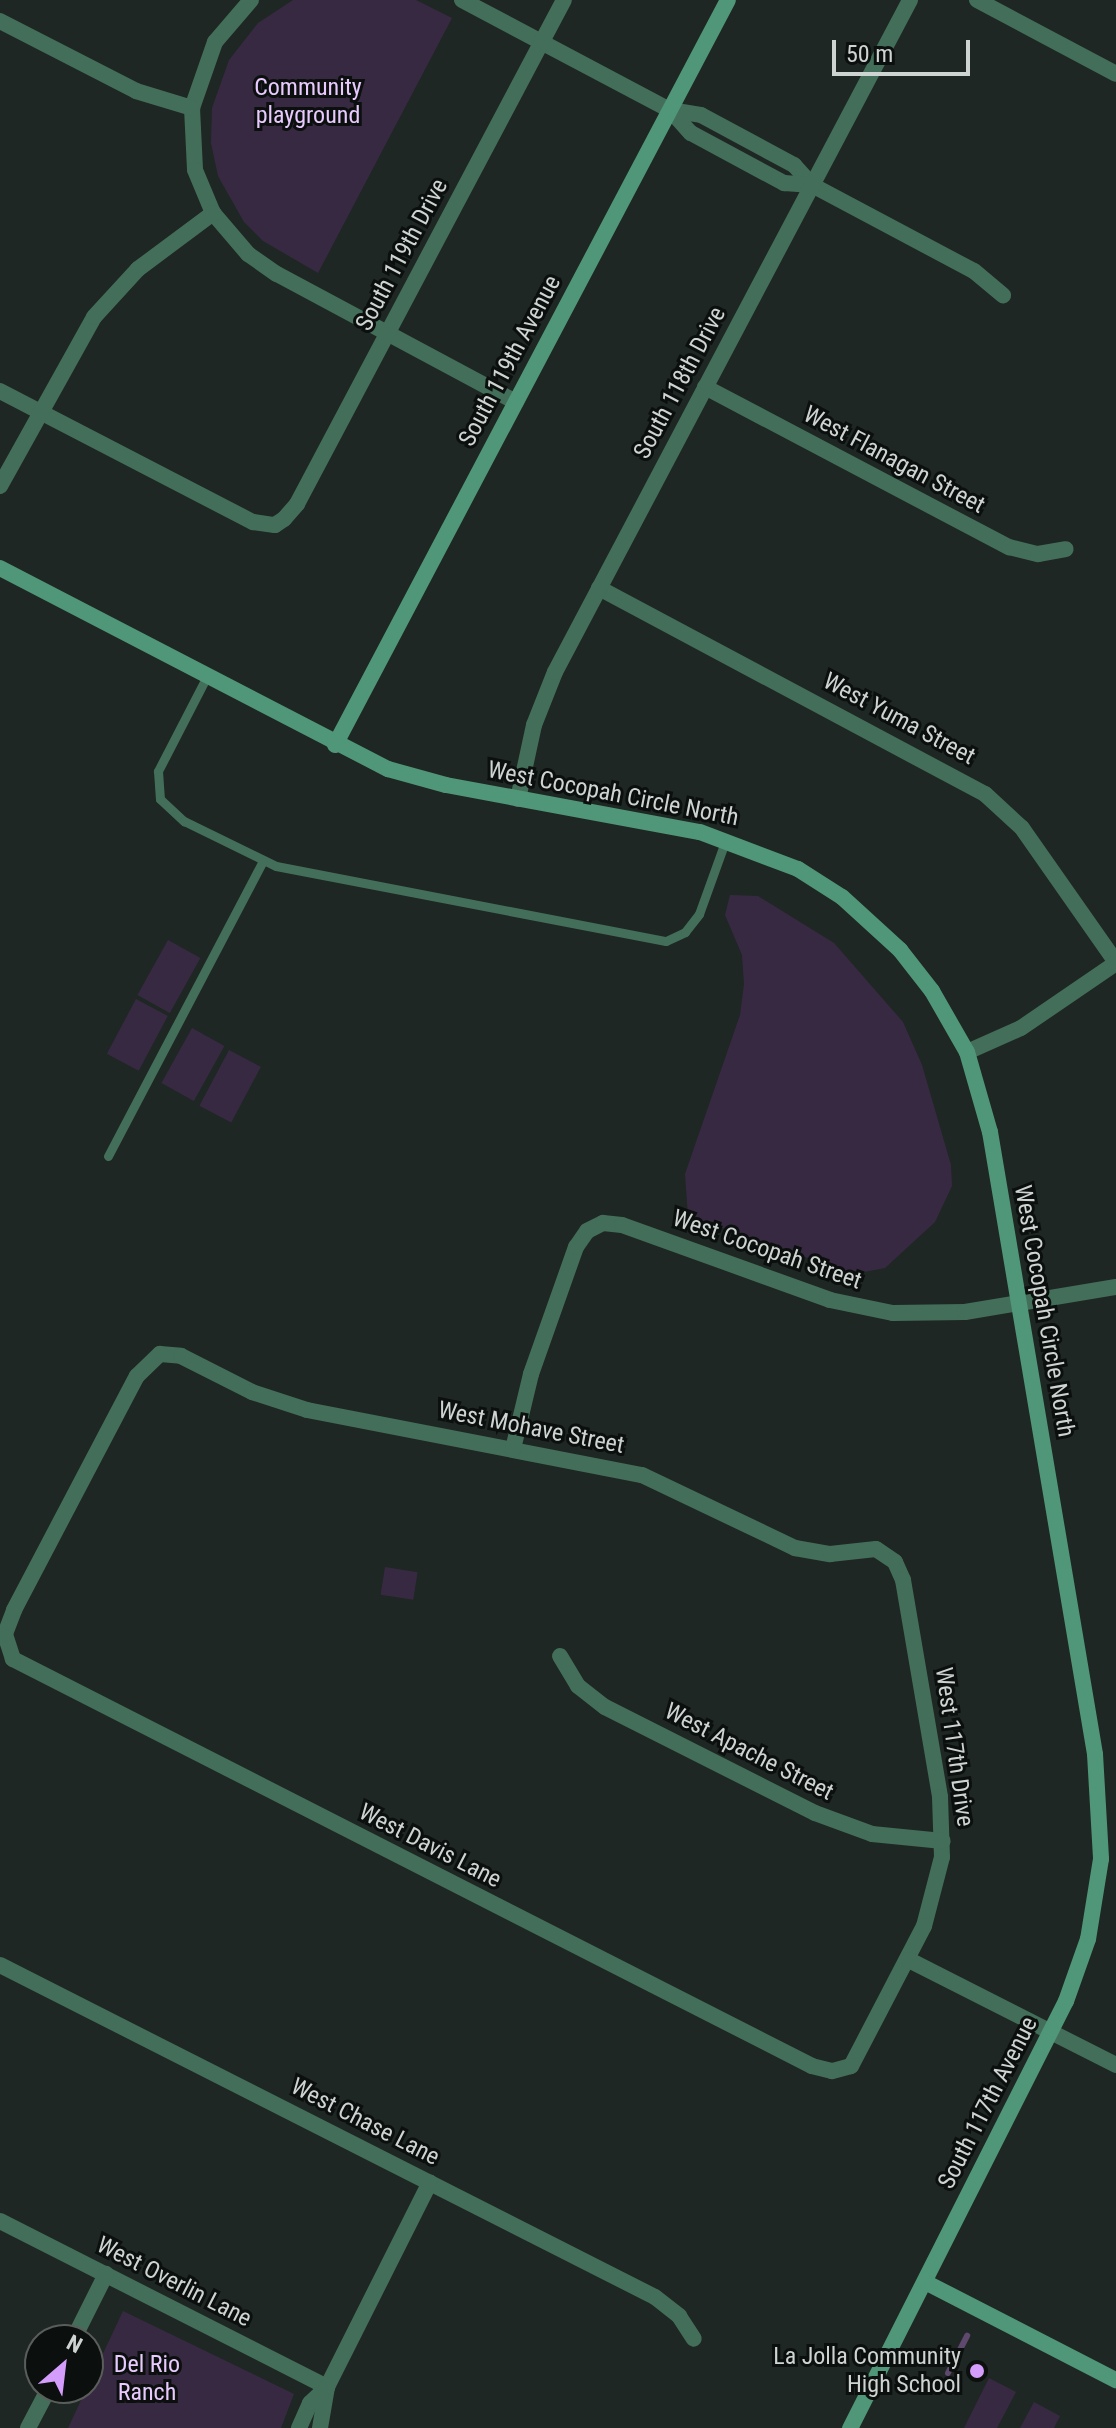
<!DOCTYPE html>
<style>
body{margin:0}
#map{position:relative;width:1116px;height:2428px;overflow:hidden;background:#1e2723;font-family:"Roboto Condensed",sans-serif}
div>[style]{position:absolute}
.green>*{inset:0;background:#382942;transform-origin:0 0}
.stream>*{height:6px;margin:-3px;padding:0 3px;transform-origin:3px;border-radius:3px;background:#5e486e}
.lane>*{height:9px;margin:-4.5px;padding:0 4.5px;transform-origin:4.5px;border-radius:4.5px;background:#436e5a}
.street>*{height:16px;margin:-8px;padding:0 8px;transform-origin:8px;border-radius:8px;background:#436e5a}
.secondary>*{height:16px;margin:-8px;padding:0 8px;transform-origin:8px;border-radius:8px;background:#4f9778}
.dots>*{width:22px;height:22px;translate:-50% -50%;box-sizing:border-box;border:4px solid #0b0f0d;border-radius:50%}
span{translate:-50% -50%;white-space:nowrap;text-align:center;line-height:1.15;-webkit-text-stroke:6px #0b0f0d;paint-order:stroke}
.park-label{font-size:24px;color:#e8caff}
.street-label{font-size:24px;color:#ced4d1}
.poi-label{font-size:24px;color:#ced4d1}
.right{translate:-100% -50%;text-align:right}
.north{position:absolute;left:24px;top:2324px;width:80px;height:80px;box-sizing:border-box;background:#0b0f0d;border:2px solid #595e5b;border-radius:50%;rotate:28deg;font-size:22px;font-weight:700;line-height:32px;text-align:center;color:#ced4d1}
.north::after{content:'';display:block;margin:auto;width:28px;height:36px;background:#d49cfb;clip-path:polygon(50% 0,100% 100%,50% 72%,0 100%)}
.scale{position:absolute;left:832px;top:40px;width:138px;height:36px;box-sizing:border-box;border:4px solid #ced4d1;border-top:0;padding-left:10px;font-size:24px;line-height:28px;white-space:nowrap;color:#ced4d1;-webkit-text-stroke:6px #0b0f0d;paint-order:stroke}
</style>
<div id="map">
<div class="green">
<div style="clip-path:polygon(293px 0,416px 0,452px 18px,318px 273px,263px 241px,244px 222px,218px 176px,211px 143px,212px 108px,229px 60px,258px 23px)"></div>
<div style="clip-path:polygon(730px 895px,758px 896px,834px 943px,903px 1022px,922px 1065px,951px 1165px,952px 1186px,935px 1222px,885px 1268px,854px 1274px,688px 1216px,685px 1174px,740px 1015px,744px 984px,742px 955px,725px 915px)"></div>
<div style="left:168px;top:940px;width:37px;height:63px;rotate:29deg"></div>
<div style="left:136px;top:999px;width:36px;height:62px;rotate:28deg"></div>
<div style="left:192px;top:1028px;width:37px;height:63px;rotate:29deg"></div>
<div style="left:229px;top:1050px;width:36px;height:63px;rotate:28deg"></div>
<div style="left:385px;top:1567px;width:33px;height:28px;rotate:9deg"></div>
<div style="clip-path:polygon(123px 2311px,294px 2394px,281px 2428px,68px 2428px)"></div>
<div style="clip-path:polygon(989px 2378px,1016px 2392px,997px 2428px,964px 2428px)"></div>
<div style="clip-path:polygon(1034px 2402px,1060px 2416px,1054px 2428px,1020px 2428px)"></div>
</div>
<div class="stream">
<div style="left:948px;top:2373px;width:42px;rotate:-62.8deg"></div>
</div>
<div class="lane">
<div style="left:206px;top:678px;width:105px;rotate:117.3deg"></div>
<div style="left:158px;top:771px;width:28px;rotate:86deg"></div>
<div style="left:160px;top:799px;width:33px;rotate:43deg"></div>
<div style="left:184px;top:821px;width:102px;rotate:26.1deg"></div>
<div style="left:276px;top:866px;width:397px;rotate:10.9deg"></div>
<div style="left:666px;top:941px;width:21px;rotate:-25deg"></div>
<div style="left:685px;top:932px;width:23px;rotate:-52deg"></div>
<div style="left:699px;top:914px;width:80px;rotate:-70.2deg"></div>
<div style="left:108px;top:1156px;width:333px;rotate:-62.3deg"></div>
</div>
<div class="street">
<div style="left:251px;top:0;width:55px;rotate:130.6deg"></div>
<div style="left:215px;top:42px;width:70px;rotate:109.2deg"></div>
<div style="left:192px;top:108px;width:62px;rotate:87.2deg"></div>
<div style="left:195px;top:170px;width:47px;rotate:67.3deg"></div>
<div style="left:213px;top:213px;width:54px;rotate:49.5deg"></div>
<div style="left:248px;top:254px;width:35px;rotate:35deg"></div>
<div style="left:277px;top:274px;width:271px;rotate:28.2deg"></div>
<div style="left:462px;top:0;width:235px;rotate:27.9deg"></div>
<div style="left:670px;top:110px;width:31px;rotate:9deg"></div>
<div style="left:701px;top:115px;width:106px;rotate:28.3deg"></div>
<div style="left:794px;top:165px;width:27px;rotate:48deg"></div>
<div style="left:812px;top:185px;width:183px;rotate:28deg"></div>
<div style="left:974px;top:271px;width:38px;rotate:40deg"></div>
<div style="left:977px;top:0;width:157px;rotate:28deg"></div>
<div style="left:0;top:21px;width:153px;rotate:27.2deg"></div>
<div style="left:136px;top:91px;width:59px;rotate:16.9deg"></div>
<div style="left:670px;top:110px;width:31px;rotate:48deg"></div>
<div style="left:691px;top:133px;width:106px;rotate:28.3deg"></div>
<div style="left:784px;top:183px;width:28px;rotate:4deg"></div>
<div style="left:705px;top:387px;width:344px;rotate:27.8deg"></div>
<div style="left:1009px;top:547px;width:30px;rotate:14deg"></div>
<div style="left:1038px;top:554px;width:28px;rotate:-10deg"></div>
<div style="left:0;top:391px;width:285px;rotate:27.4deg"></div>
<div style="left:253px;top:522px;width:22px;rotate:8deg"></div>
<div style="left:275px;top:525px;width:11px;rotate:-34deg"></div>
<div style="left:284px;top:519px;width:20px;rotate:-49deg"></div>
<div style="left:297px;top:504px;width:570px;rotate:-62.09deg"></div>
<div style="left:0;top:486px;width:193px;rotate:-60.9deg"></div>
<div style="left:94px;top:317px;width:65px;rotate:-47.5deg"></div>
<div style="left:138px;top:269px;width:94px;rotate:-36.7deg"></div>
<div style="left:599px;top:588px;width:438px;rotate:28.1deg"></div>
<div style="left:985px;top:794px;width:50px;rotate:42.6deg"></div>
<div style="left:1022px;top:828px;width:164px;rotate:55deg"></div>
<div style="left:518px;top:799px;width:76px;rotate:-77.8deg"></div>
<div style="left:534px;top:725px;width:57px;rotate:-68.4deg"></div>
<div style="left:555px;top:672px;width:760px;rotate:-62.15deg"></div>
<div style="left:967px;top:1052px;width:59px;rotate:-24deg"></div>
<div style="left:1021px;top:1028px;width:115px;rotate:-34.4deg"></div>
<div style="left:160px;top:1354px;width:21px;rotate:5deg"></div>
<div style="left:181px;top:1356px;width:80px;rotate:26.9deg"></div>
<div style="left:252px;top:1392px;width:58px;rotate:18.1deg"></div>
<div style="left:307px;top:1410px;width:341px;rotate:11deg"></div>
<div style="left:642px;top:1475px;width:170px;rotate:25.5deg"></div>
<div style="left:795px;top:1548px;width:36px;rotate:10deg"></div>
<div style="left:830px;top:1554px;width:46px;rotate:-6.2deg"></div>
<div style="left:876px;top:1549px;width:23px;rotate:34deg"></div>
<div style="left:895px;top:1562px;width:20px;rotate:66deg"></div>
<div style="left:903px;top:1580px;width:220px;rotate:80.3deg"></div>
<div style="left:940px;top:1797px;width:60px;rotate:88.1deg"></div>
<div style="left:942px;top:1857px;width:71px;rotate:104.6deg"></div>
<div style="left:924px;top:1926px;width:158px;rotate:117.5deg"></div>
<div style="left:851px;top:2066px;width:20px;rotate:165deg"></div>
<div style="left:832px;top:2071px;width:21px;rotate:-166deg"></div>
<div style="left:812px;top:2066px;width:897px;rotate:-153.01deg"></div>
<div style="left:13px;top:1659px;width:26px;rotate:-108deg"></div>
<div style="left:5px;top:1634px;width:26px;rotate:-69deg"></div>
<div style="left:14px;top:1610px;width:264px;rotate:-62.3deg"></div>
<div style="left:137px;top:1376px;width:32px;rotate:-44deg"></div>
<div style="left:513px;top:1449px;width:77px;rotate:-76.5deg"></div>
<div style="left:531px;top:1374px;width:135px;rotate:-70.5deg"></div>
<div style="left:576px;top:1247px;width:19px;rotate:-55deg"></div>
<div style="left:587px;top:1231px;width:18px;rotate:-27deg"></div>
<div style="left:603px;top:1223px;width:19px;rotate:6deg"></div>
<div style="left:622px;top:1225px;width:221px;rotate:19.8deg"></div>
<div style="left:830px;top:1300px;width:64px;rotate:11.7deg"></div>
<div style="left:893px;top:1313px;width:72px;rotate:-0.8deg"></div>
<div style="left:965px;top:1312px;width:153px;rotate:-9.4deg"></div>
<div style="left:560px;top:1656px;width:35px;rotate:59deg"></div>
<div style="left:578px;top:1686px;width:34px;rotate:38deg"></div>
<div style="left:605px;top:1707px;width:235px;rotate:26.8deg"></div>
<div style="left:815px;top:1813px;width:61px;rotate:20.2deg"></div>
<div style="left:872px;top:1834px;width:71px;rotate:5.6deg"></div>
<div style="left:909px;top:1960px;width:232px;rotate:26.9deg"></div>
<div style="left:0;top:1965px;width:734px;rotate:26.88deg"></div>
<div style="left:655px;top:2297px;width:31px;rotate:38deg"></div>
<div style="left:679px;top:2316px;width:27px;rotate:57deg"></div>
<div style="left:0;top:2221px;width:367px;rotate:26.9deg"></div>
<div style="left:73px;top:2340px;width:74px;rotate:-63.4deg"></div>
<div style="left:28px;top:2428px;width:45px;rotate:-62.3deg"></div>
<div style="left:299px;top:2428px;width:27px;rotate:-66deg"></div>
<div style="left:310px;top:2403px;width:23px;rotate:-43deg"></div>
<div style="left:327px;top:2387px;width:229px;rotate:-63.3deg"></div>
<div style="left:320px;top:2428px;width:42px;rotate:-80.3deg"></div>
</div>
<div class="secondary">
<div style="left:0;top:568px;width:437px;rotate:27.4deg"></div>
<div style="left:388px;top:769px;width:60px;rotate:15.4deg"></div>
<div style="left:446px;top:785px;width:258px;rotate:10.5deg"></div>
<div style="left:700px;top:832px;width:105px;rotate:20.7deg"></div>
<div style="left:798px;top:869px;width:52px;rotate:32.5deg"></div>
<div style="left:842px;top:897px;width:79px;rotate:42.4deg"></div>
<div style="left:900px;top:950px;width:52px;rotate:52deg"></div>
<div style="left:932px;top:991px;width:70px;rotate:60.2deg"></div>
<div style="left:967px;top:1052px;width:83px;rotate:74deg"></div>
<div style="left:990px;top:1132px;width:631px;rotate:80.42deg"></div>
<div style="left:1095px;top:1754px;width:105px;rotate:86.7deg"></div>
<div style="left:1101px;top:1859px;width:81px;rotate:99.2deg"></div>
<div style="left:1088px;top:1939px;width:66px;rotate:109.5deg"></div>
<div style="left:1066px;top:2001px;width:479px;rotate:116.8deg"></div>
<div style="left:335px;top:745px;width:842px;rotate:-62.19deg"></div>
<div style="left:925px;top:2282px;width:215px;rotate:27.2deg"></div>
</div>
<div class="dots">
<div style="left:977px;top:2371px;background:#d49cfb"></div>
</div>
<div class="park-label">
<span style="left:308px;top:102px">Community<br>playground</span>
<span style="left:147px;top:2379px">Del Rio<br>Ranch</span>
</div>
<div class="street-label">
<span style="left:402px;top:255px;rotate:-62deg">South 119th Drive</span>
<span style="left:510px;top:361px;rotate:-62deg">South 119th Avenue</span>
<span style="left:680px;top:383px;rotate:-62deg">South 118th Drive</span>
<span style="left:894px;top:460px;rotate:28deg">West Flanagan Street</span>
<span style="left:899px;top:719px;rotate:28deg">West Yuma Street</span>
<span style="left:613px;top:794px;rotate:11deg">West Cocopah Circle North</span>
<span style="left:767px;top:1250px;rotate:19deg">West Cocopah Street</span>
<span style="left:1044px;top:1311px;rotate:80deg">West Cocopah Circle North</span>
<span style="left:531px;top:1428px;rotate:11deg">West Mohave Street</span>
<span style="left:954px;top:1747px;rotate:82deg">West 117th Drive</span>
<span style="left:749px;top:1752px;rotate:27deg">West Apache Street</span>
<span style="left:430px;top:1846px;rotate:27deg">West Davis Lane</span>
<span style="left:988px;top:2103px;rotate:-63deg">South 117th Avenue</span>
<span style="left:365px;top:2122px;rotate:27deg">West Chase Lane</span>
<span style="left:174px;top:2282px;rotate:27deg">West Overlin Lane</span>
</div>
<div class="poi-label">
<span class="right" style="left:961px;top:2371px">La Jolla Community<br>High School</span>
</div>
<div class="north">N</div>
<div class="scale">50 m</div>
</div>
